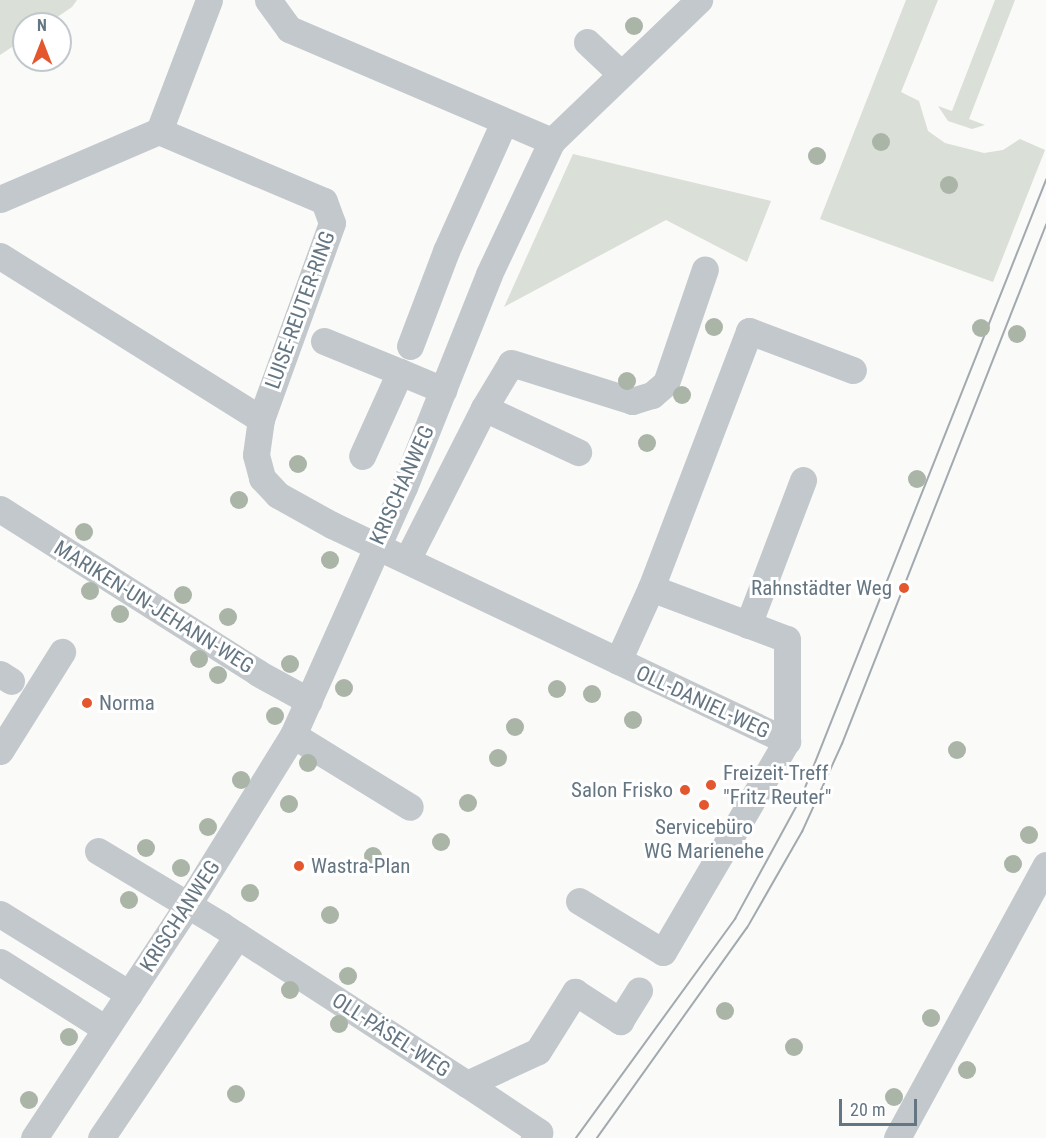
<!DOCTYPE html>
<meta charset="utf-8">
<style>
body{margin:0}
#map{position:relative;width:1046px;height:1138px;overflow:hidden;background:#fafaf8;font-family:"Roboto Condensed",sans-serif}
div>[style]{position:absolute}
.green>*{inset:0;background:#dadfd7}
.minor>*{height:27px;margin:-13.5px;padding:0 13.5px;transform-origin:13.5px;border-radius:13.5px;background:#c3c8cc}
.tram>*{height:1.5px;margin:-0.75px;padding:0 0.75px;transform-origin:0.75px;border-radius:0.75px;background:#a2aab0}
.trees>*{width:18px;height:18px;margin:-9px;border-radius:50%;background:#aab4a7}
.dots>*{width:16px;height:16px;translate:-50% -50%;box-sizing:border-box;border:3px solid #fff;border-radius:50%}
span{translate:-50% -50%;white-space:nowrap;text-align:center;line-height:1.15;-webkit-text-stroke:6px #fff;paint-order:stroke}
.street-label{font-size:21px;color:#657683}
.poi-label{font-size:21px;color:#657683}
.right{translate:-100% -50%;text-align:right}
.left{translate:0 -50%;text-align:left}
.north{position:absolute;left:12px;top:12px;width:60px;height:60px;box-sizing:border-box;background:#fff;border:2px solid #c1c8cd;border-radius:50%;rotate:0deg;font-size:16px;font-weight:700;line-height:24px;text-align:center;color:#657683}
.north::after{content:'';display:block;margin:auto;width:21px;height:27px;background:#e4572e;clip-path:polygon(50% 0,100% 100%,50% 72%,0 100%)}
.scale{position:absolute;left:839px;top:1099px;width:78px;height:27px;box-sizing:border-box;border:3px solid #657683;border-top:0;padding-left:8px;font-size:18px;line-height:21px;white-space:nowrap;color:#657683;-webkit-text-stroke:4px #fff;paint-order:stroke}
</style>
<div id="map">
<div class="green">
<div style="clip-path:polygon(0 0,77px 0,72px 7px,47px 24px,24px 24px,24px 39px,0 55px)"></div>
<div style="clip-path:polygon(906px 0,938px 0,901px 92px,919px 101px,928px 131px,945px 143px,984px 153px,1003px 150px,1020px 139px,1045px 150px,993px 282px,820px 219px)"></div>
<div style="clip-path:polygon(995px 0,1015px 0,969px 119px,985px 125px,972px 129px,948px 121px,938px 106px,952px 111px)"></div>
<div style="clip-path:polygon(573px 154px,771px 201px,747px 262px,666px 220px,504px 307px)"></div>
</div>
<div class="minor">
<div style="left:268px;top:0;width:36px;rotate:54deg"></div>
<div style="left:289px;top:29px;width:286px;rotate:23.1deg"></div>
<div style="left:587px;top:42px;width:47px;rotate:43.3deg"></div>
<div style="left:159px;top:131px;width:179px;rotate:23deg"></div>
<div style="left:324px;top:201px;width:23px;rotate:70deg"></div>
<div style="left:332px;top:223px;width:208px;rotate:109.9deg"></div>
<div style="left:0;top:199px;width:173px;rotate:-23.2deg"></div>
<div style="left:159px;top:131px;width:140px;rotate:-69.1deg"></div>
<div style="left:0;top:256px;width:308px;rotate:32deg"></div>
<div style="left:261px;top:419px;width:36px;rotate:98deg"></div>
<div style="left:256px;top:455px;width:24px;rotate:75deg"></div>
<div style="left:262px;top:478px;width:23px;rotate:47deg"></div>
<div style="left:278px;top:495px;width:62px;rotate:29.1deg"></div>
<div style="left:332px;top:525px;width:504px;rotate:25.39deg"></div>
<div style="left:324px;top:341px;width:82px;rotate:22.2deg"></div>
<div style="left:400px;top:372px;width:92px;rotate:114.3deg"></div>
<div style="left:410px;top:346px;width:102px;rotate:-69.2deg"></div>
<div style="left:446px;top:251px;width:141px;rotate:-65.8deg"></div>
<div style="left:400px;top:372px;width:47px;rotate:22.7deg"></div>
<div style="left:484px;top:408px;width:104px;rotate:25.1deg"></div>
<div style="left:0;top:509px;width:306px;rotate:32.4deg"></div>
<div style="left:258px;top:673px;width:58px;rotate:28.8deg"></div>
<div style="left:408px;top:558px;width:168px;rotate:-63.1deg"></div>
<div style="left:484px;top:408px;width:52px;rotate:-59deg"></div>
<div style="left:511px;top:363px;width:127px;rotate:17.4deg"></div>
<div style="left:632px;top:401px;width:21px;rotate:-17deg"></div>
<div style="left:652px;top:395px;width:18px;rotate:-41deg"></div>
<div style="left:666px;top:383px;width:120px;rotate:-71.1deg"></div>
<div style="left:651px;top:588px;width:145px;rotate:20.6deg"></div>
<div style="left:787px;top:639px;width:102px;rotate:90deg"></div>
<div style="left:748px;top:625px;width:155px;rotate:-69.2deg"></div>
<div style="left:618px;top:661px;width:80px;rotate:-65.7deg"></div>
<div style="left:651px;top:588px;width:275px;rotate:-69.1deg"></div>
<div style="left:749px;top:331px;width:111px;rotate:20.6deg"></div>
<div style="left:0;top:674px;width:13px;rotate:32deg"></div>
<div style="left:293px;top:735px;width:137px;rotate:31.6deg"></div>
<div style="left:0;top:751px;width:117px;rotate:-57.9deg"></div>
<div style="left:98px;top:851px;width:144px;rotate:31deg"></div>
<div style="left:221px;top:925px;width:293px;rotate:32.9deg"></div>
<div style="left:467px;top:1084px;width:87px;rotate:33.7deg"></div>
<div style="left:539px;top:1132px;width:8px;rotate:130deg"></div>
<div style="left:579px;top:901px;width:98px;rotate:31.3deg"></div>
<div style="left:663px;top:952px;width:245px;rotate:-59.6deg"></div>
<div style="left:0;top:914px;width:152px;rotate:31.8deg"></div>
<div style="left:0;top:962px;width:125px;rotate:32.3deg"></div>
<div style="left:467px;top:1084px;width:78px;rotate:-24.9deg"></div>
<div style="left:538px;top:1051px;width:70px;rotate:-57.9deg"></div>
<div style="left:575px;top:992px;width:54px;rotate:32.8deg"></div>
<div style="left:620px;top:1021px;width:36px;rotate:-58deg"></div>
<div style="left:34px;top:1138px;width:278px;rotate:-56.6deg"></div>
<div style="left:187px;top:906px;width:201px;rotate:-58.2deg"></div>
<div style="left:293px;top:735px;width:272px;rotate:-65.9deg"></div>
<div style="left:404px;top:487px;width:229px;rotate:-68.2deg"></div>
<div style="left:489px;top:274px;width:147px;rotate:-64.7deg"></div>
<div style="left:552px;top:141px;width:204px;rotate:-43.8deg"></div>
<div style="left:101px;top:1138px;width:244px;rotate:-56deg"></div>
<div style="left:897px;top:1138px;width:311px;rotate:-61.4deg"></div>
</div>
<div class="tram">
<div style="left:576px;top:1138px;width:271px;rotate:-54deg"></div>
<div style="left:735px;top:919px;width:138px;rotate:-61.4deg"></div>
<div style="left:801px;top:798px;width:665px;rotate:-68.37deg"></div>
<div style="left:597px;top:1138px;width:258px;rotate:-54.5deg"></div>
<div style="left:747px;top:928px;width:111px;rotate:-60.2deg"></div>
<div style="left:802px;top:832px;width:97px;rotate:-65.6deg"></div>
<div style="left:842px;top:744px;width:558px;rotate:-68.54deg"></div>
</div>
<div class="trees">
<div style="left:634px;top:26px"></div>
<div style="left:881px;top:142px"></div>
<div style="left:817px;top:156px"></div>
<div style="left:949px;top:185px"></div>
<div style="left:714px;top:327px"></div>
<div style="left:981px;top:328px"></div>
<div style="left:1017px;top:334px"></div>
<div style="left:627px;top:381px"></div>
<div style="left:682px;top:395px"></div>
<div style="left:647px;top:443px"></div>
<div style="left:298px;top:464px"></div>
<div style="left:917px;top:479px"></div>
<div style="left:239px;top:500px"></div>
<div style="left:84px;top:532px"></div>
<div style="left:330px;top:560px"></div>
<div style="left:90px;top:591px"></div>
<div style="left:183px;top:595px"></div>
<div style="left:120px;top:614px"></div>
<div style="left:228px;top:617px"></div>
<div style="left:199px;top:659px"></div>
<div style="left:290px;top:664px"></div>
<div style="left:218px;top:675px"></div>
<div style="left:344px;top:688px"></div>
<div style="left:557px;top:689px"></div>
<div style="left:592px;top:694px"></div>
<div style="left:275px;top:716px"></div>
<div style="left:633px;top:720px"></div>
<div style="left:515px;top:727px"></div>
<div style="left:957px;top:750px"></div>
<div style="left:498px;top:758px"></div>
<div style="left:308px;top:763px"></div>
<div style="left:241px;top:780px"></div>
<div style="left:468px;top:803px"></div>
<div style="left:289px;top:804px"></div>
<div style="left:208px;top:827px"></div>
<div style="left:1029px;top:835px"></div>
<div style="left:441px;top:842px"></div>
<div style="left:146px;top:848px"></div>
<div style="left:373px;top:856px"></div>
<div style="left:1013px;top:864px"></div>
<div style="left:181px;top:868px"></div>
<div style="left:250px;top:893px"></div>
<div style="left:129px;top:900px"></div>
<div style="left:330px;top:915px"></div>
<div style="left:348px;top:976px"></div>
<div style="left:290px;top:990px"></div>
<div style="left:725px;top:1011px"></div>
<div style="left:931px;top:1018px"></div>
<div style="left:339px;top:1024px"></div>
<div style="left:69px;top:1037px"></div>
<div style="left:794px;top:1047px"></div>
<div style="left:967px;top:1070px"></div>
<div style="left:236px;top:1094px"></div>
<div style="left:894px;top:1097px"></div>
<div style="left:29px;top:1100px"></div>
</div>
<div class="dots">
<div style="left:904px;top:588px;background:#e4572e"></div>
<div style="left:87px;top:703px;background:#e4572e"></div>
<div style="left:711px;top:785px;background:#e4572e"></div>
<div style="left:685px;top:790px;background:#e4572e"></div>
<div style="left:704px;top:805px;background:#e4572e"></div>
<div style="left:299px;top:866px;background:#e4572e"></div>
</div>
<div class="street-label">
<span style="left:300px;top:310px;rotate:-70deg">LUISE-REUTER-RING</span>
<span style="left:402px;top:485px;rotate:-66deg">KRISCHANWEG</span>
<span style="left:154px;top:607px;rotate:32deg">MARIKEN-UN-JEHANN-WEG</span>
<span style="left:703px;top:702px;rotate:25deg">OLL-DANIEL-WEG</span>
<span style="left:180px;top:916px;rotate:-57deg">KRISCHANWEG</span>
<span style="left:391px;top:1035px;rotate:33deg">OLL-PÄSEL-WEG</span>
</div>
<div class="poi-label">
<span class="right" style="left:892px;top:588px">Rahnstädter Weg</span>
<span class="left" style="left:99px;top:703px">Norma</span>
<span class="left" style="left:723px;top:785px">Freizeit-Treff<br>"Fritz Reuter"</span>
<span class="right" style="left:673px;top:790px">Salon Frisko</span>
<span style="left:704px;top:839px">Servicebüro<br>WG Marienehe</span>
<span class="left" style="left:311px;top:866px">Wastra-Plan</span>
</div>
<div class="north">N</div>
<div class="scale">20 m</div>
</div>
